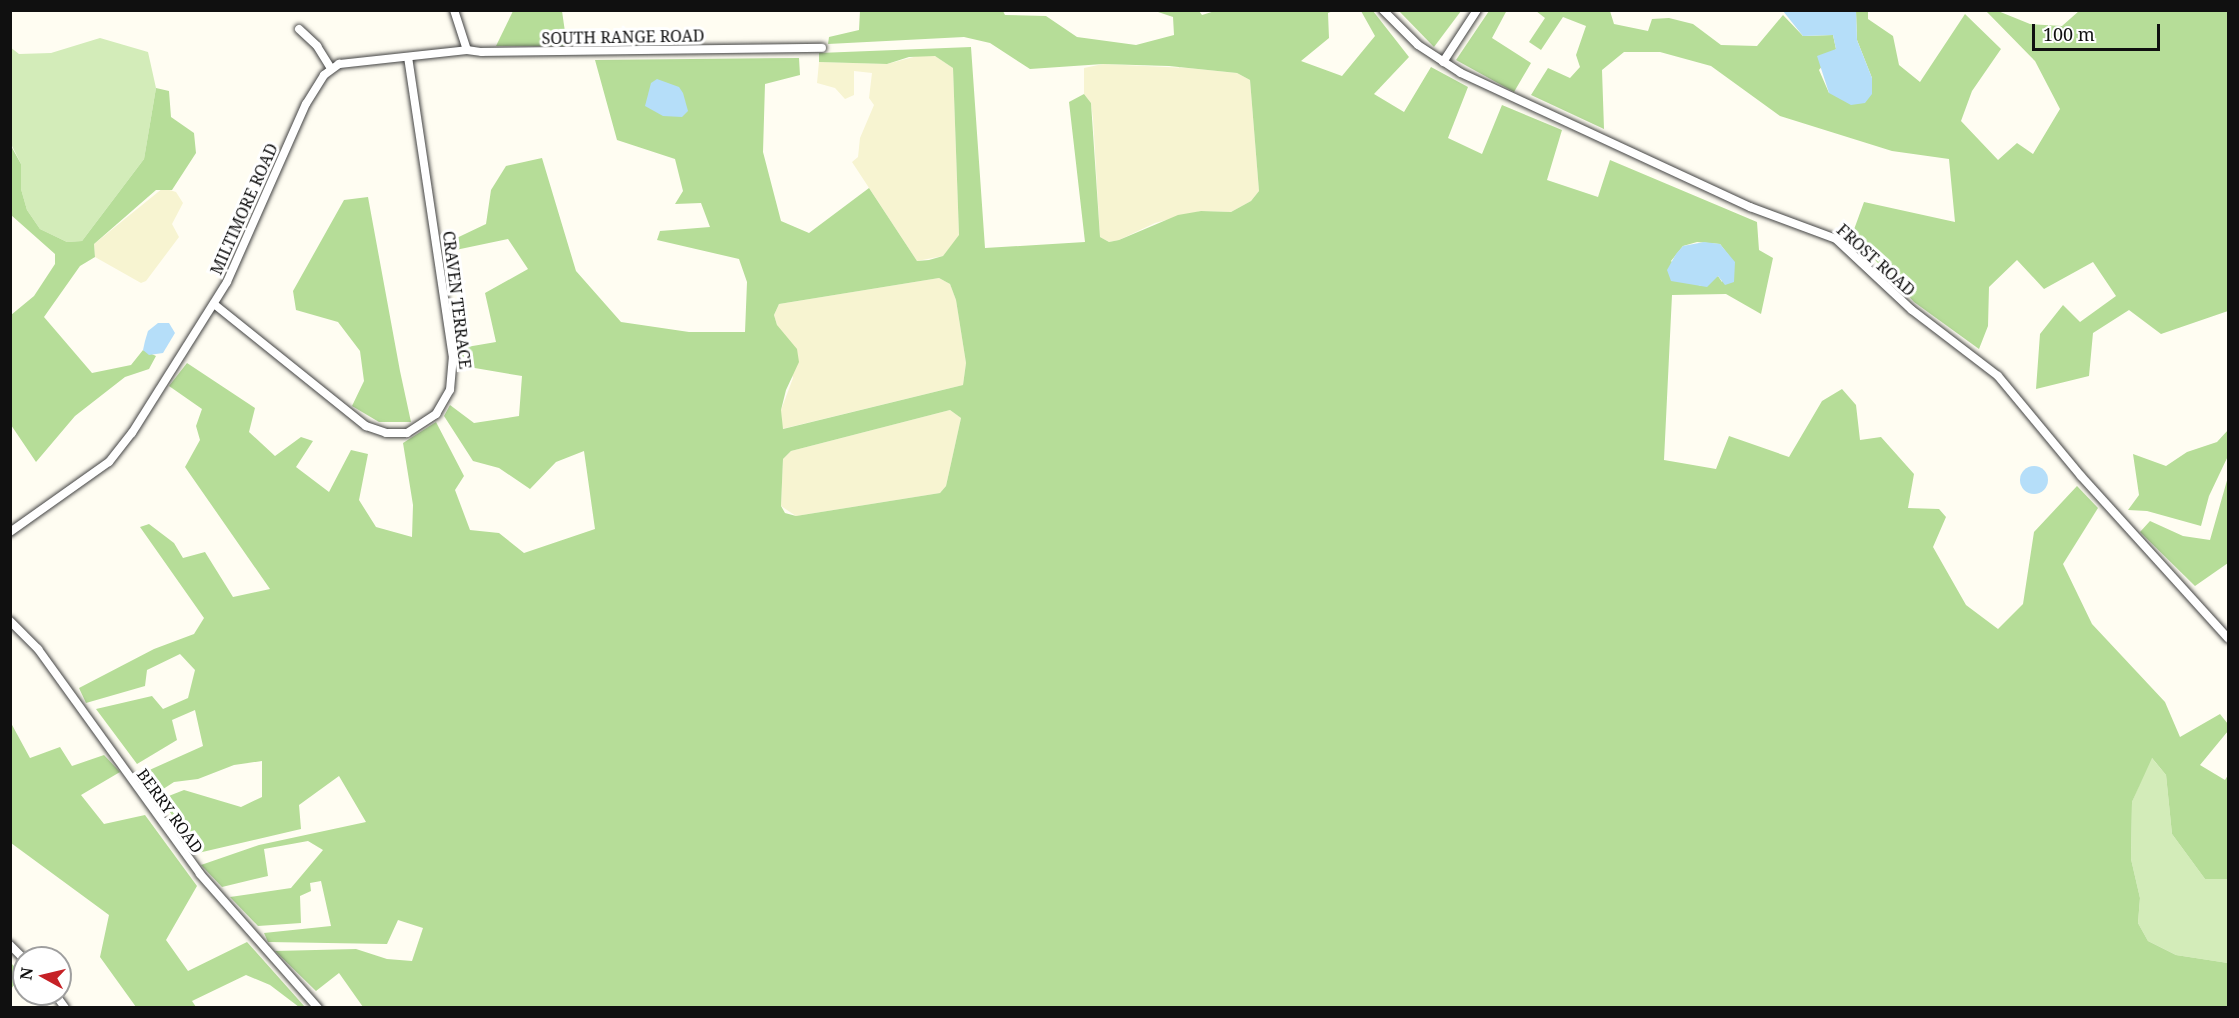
<!DOCTYPE html>
<style>
body{margin:0}
#map{position:relative;width:2239px;height:1018px;overflow:hidden;background:#fffdf2;font-family:"Noto Serif",serif}
div>[style]{position:absolute}
.farmland>*{inset:0;background:#f7f4d1}
.green>*{inset:0;background:#d3ecb9}
.forest>*{inset:0;background:#b6dd98}
.water>*{inset:0;background:#b5def9}
.round{border-radius:50%}
.roads{filter:drop-shadow(0 0 2px #434343) drop-shadow(0 0 2px #434343)}
.street>*{height:8px;margin:-4px;padding:0 4px;transform-origin:4px;border-radius:4px;background:#fff}
span{translate:-50% -50%;white-space:nowrap;text-align:center;line-height:1.15;-webkit-text-stroke:6px #fff;paint-order:stroke}
.street-label{font-size:16px;color:#101010}
.frame{position:absolute;inset:0;border:12px solid #101010;pointer-events:none}
.north{position:absolute;left:12px;top:946px;width:60px;height:60px;box-sizing:border-box;background:#fff;border:2px solid #9f9f9f;border-radius:50%;rotate:278deg;font-size:16px;font-weight:700;line-height:24px;text-align:center;color:#101010}
.north::after{content:'';display:block;margin:auto;width:21px;height:27px;background:#c62126;clip-path:polygon(50% 0,100% 100%,50% 72%,0 100%)}
.scale{position:absolute;left:2032px;top:24px;width:128px;height:27px;box-sizing:border-box;border:3px solid #101010;border-top:0;padding-left:8px;font-size:18px;line-height:21px;white-space:nowrap;color:#101010;-webkit-text-stroke:4px #fff;paint-order:stroke}
</style>
<div id="map">
<div class="farmland">
<div style="clip-path:polygon(921px 55px,935px 56px,953px 68px,959px 236px,943px 256px,917px 261px,852px 162px,858px 157px,860px 138px,874px 105px,869px 98px,872px 73px,854px 71px,854px 95px,845px 99px,835px 88px,817px 83px,819px 62px,887px 64px)"></div>
<div style="clip-path:polygon(1103px 64px,1188px 68px,1237px 73px,1250px 80px,1259px 191px,1251px 201px,1231px 212px,1201px 211px,1155px 223px,1119px 240px,1109px 242px,1100px 237px,1093px 119px,1091px 103px,1084px 94px,1084px 68px)"></div>
<div style="clip-path:polygon(163px 188px,176px 192px,183px 203px,172px 224px,179px 237px,146px 281px,141px 283px,95px 257px,94px 244px)"></div>
<div style="clip-path:polygon(939px 278px,950px 284px,956px 300px,966px 363px,963px 385px,782px 429px,781px 410px,793px 378px,774px 315px,779px 304px)"></div>
<div style="clip-path:polygon(950px 410px,961px 418px,946px 486px,940px 493px,796px 516px,781px 506px,783px 459px,791px 451px)"></div>
</div>
<div class="green">
<div style="clip-path:polygon(100px 38px,148px 52px,156px 88px,144px 159px,82px 241px,67px 242px,40px 229px,27px 210px,21px 189px,21px 164px,11px 144px,10px 47px,19px 54px,51px 53px)"></div>
<div style="clip-path:polygon(2151px 757px,2166px 775px,2172px 834px,2205px 879px,2228px 879px,2228px 963px,2176px 955px,2148px 941px,2138px 923px,2140px 898px,2131px 859px,2132px 802px)"></div>
</div>
<div class="forest">
<div style="clip-path:polygon(evenodd,1218px 10px,1333px 11px,1328px 13px,1329px 38px,1301px 61px,1342px 76px,1375px 36px,1361px 11px,1373px 11px,1409px 57px,1374px 94px,1404px 112px,1431px 67px,1468px 87px,1448px 138px,1482px 154px,1502px 105px,1562px 130px,1547px 180px,1598px 197px,1610px 160px,1757px 222px,1759px 250px,1773px 258px,1761px 314px,1726px 294px,1672px 295px,1664px 460px,1716px 469px,1729px 436px,1789px 457px,1822px 401px,1842px 389px,1856px 405px,1860px 440px,1881px 437px,1914px 474px,1908px 508px,1939px 509px,1946px 517px,1933px 547px,1966px 605px,1998px 629px,2023px 604px,2034px 532px,2077px 486px,2098px 508px,2063px 564px,2092px 624px,2165px 702px,2180px 737px,2220px 714px,2228px 724px,2228px 731px,2200px 765px,2225px 780px,2228px 775px,2228px 879px,2205px 879px,2172px 834px,2166px 775px,2152px 758px,2132px 802px,2131px 859px,2140px 898px,2138px 923px,2148px 941px,2176px 955px,2228px 963px,2228px 1007px,363px 1007px,339px 973px,316px 991px,275px 951px,356px 949px,387px 959px,412px 961px,423px 928px,398px 920px,387px 944px,268px 942px,264px 933px,331px 926px,321px 881px,310px 883px,311px 891px,300px 896px,301px 923px,258px 926px,230px 897px,291px 888px,323px 850px,308px 841px,264px 849px,268px 876px,222px 887px,201px 865px,259px 845px,366px 822px,339px 776px,299px 805px,301px 829px,198px 853px,161px 799px,184px 790px,241px 807px,262px 797px,262px 761px,234px 765px,198px 779px,174px 782px,157px 793px,145px 772px,203px 746px,195px 710px,172px 720px,177px 740px,137px 764px,96px 709px,152px 696px,163px 709px,188px 698px,195px 670px,180px 654px,147px 670px,145px 686px,86px 703px,79px 688px,154px 649px,194px 634px,204px 618px,140px 527px,149px 524px,174px 543px,183px 558px,205px 552px,233px 597px,270px 589px,185px 467px,200px 440px,196px 426px,202px 409px,169px 386px,187px 363px,255px 408px,249px 432px,275px 456px,301px 437px,313px 441px,296px 467px,329px 492px,351px 450px,368px 454px,359px 500px,376px 527px,412px 537px,413px 505px,403px 443px,436px 422px,464px 476px,455px 490px,470px 530px,499px 533px,524px 553px,595px 529px,584px 451px,556px 462px,530px 489px,499px 468px,473px 461px,444px 416px,450px 405px,474px 423px,519px 416px,522px 376px,463px 366px,461px 348px,496px 342px,485px 293px,528px 269px,508px 239px,446px 252px,444px 244px,486px 224px,491px 190px,506px 166px,542px 158px,576px 271px,621px 322px,689px 332px,745px 332px,747px 282px,739px 259px,657px 240px,660px 231px,710px 227px,701px 203px,675px 204px,683px 191px,675px 159px,617px 140px,595px 60px,799px 58px,800px 75px,765px 84px,763px 152px,781px 221px,809px 233px,869px 188px,917px 261px,929px 260px,943px 256px,959px 235px,953px 68px,935px 56px,909px 57px,887px 64px,819px 62px,819px 53px,971px 47px,985px 248px,1085px 242px,1069px 102px,1084px 94px,1091px 103px,1100px 237px,1109px 242px,1119px 240px,1178px 215px,1201px 211px,1231px 212px,1251px 201px,1259px 191px,1250px 80px,1237px 73px,1169px 66px,1103px 64px,1030px 69px,990px 43px,964px 37px,828px 44px,829px 37px,859px 30px,860px 11px,1003px 11px,1005px 15px,1046px 16px,1077px 37px,1136px 45px,1174px 35px,1173px 17px,1155px 11px,1199px 11px,1202px 15px,1218px 10px,1697px 242px,1720px 244px,1730px 257px,1722px 282px,1718px 276px,1701px 286px,1691px 282px,1671px 261px,1683px 246px,1697px 242px,1218px 10px,939px 278px,950px 284px,956px 300px,966px 363px,963px 385px,783px 429px,781px 410px,786px 390px,799px 362px,797px 349px,777px 325px,774px 315px,779px 304px,939px 278px,1218px 10px,950px 410px,961px 418px,946px 486px,940px 493px,796px 516px,785px 513px,781px 506px,783px 459px,791px 451px,950px 410px)"></div>
<div style="clip-path:polygon(1507px 10px,1492px 38px,1531px 63px,1514px 92px,1456px 60px,1489px 11px)"></div>
<div style="clip-path:polygon(513px 11px,562px 11px,567px 46px,496px 46px)"></div>
<div style="clip-path:polygon(1399px 11px,1461px 11px,1434px 47px)"></div>
<div style="clip-path:polygon(1536px 11px,1610px 11px,1614px 24px,1648px 31px,1652px 19px,1669px 18px,1693px 24px,1721px 45px,1757px 46px,1783px 15px,1803px 36px,1833px 35px,1836px 49px,1819px 70px,1829px 93px,1872px 78px,1857px 40px,1856px 11px,1868px 11px,1868px 19px,1893px 36px,1899px 65px,1920px 82px,1965px 14px,2001px 49px,1972px 91px,1961px 121px,1998px 160px,2017px 143px,2033px 154px,2060px 109px,2035px 61px,1986px 11px,1998px 11px,2030px 24px,2062px 26px,2079px 11px,2228px 11px,2228px 311px,2161px 334px,2129px 310px,2093px 333px,2089px 376px,2036px 389px,2040px 334px,2063px 305px,2080px 322px,2116px 296px,2093px 262px,2044px 289px,2017px 260px,1989px 287px,1988px 326px,1979px 349px,1914px 302px,1852px 235px,1864px 202px,1955px 222px,1949px 159px,1892px 151px,1780px 116px,1711px 66px,1660px 52px,1624px 52px,1602px 70px,1604px 129px,1531px 95px,1548px 68px,1570px 78px,1580px 67px,1576px 55px,1586px 26px,1563px 17px,1541px 50px,1529px 42px,1545px 18px)"></div>
<div style="clip-path:polygon(156px 88px,169px 91px,171px 117px,194px 133px,196px 153px,172px 190px,156px 190px,94px 244px,95px 257px,80px 266px,44px 317px,92px 373px,131px 365px,143px 350px,156px 356px,149px 369px,125px 377px,75px 416px,36px 462px,11px 425px,11px 315px,34px 296px,55px 264px,55px 254px,11px 215px,10px 144px,21px 164px,21px 189px,27px 210px,40px 229px,67px 242px,82px 241px,144px 159px)"></div>
<div style="clip-path:polygon(368px 197px,400px 371px,411px 422px,379px 422px,352px 406px,364px 381px,360px 351px,338px 322px,296px 310px,293px 291px,344px 200px)"></div>
<div style="clip-path:polygon(2228px 430px,2228px 456px,2209px 496px,2201px 526px,2147px 511px,2128px 510px,2139px 495px,2133px 454px,2166px 466px,2187px 452px,2217px 442px)"></div>
<div style="clip-path:polygon(2228px 477px,2228px 563px,2195px 586px,2140px 532px,2150px 521px,2183px 536px,2210px 540px)"></div>
<div style="clip-path:polygon(11px 723px,30px 758px,60px 747px,72px 766px,104px 755px,120px 772px,81px 795px,104px 824px,145px 815px,197px 886px,166px 940px,188px 971px,247px 942px,305px 1007px,299px 1007px,270px 985px,246px 975px,192px 1001px,196px 1007px,136px 1007px,100px 957px,109px 915px,11px 843px)"></div>
<div style="clip-path:polygon(11px 963px,22px 975px,11px 989px)"></div>
</div>
<div class="water">
<div style="clip-path:polygon(1783px 11px,1856px 11px,1857px 40px,1872px 78px,1872px 94px,1865px 103px,1851px 105px,1829px 93px,1817px 56px,1836px 49px,1833px 35px,1803px 36px)"></div>
<div style="clip-path:polygon(657px 79px,679px 87px,683px 93px,688px 111px,682px 117px,663px 116px,645px 106px,651px 83px)"></div>
<div style="clip-path:polygon(1704px 242px,1720px 244px,1735px 262px,1734px 282px,1725px 285px,1718px 276px,1707px 287px,1671px 281px,1667px 270px,1676px 254px,1683px 246px)"></div>
<div style="clip-path:polygon(158px 323px,169px 323px,175px 333px,163px 353px,149px 355px,143px 350px,145px 341px,148px 331px)"></div>
<div class="round" style="left:2020px;top:466px;width:28px;height:28px"></div>
</div>
<div class="roads">
<div class="street">
<div style="left:454px;top:10px;width:42px;rotate:72deg"></div>
<div style="left:467px;top:50px;width:15px;rotate:8deg"></div>
<div style="left:482px;top:52px;width:340px;rotate:-0.7deg"></div>
<div style="left:1383px;top:10px;width:49px;rotate:45deg"></div>
<div style="left:1418px;top:45px;width:51px;rotate:33.1deg"></div>
<div style="left:1461px;top:73px;width:319px;rotate:24.9deg"></div>
<div style="left:1750px;top:207px;width:92px;rotate:20.4deg"></div>
<div style="left:1836px;top:239px;width:104px;rotate:43.1deg"></div>
<div style="left:1912px;top:310px;width:108px;rotate:37.5deg"></div>
<div style="left:1998px;top:376px;width:130px;rotate:50.3deg"></div>
<div style="left:2081px;top:476px;width:219px;rotate:47.8deg"></div>
<div style="left:299px;top:29px;width:25px;rotate:43deg"></div>
<div style="left:317px;top:46px;width:26px;rotate:58deg"></div>
<div style="left:1443px;top:62px;width:62px;rotate:-56.8deg"></div>
<div style="left:214px;top:304px;width:195px;rotate:38.8deg"></div>
<div style="left:366px;top:426px;width:21px;rotate:19deg"></div>
<div style="left:386px;top:433px;width:21px"></div>
<div style="left:407px;top:433px;width:35px;rotate:-33deg"></div>
<div style="left:436px;top:414px;width:28px;rotate:-60deg"></div>
<div style="left:450px;top:390px;width:32px;rotate:-85deg"></div>
<div style="left:453px;top:358px;width:303px;rotate:-98.5deg"></div>
<div style="left:10px;top:532px;width:121px;rotate:-35.3deg"></div>
<div style="left:109px;top:462px;width:37px;rotate:-52deg"></div>
<div style="left:132px;top:433px;width:178px;rotate:-57.8deg"></div>
<div style="left:227px;top:282px;width:195px;rotate:-66.1deg"></div>
<div style="left:306px;top:104px;width:34px;rotate:-58deg"></div>
<div style="left:324px;top:75px;width:19px;rotate:-36deg"></div>
<div style="left:339px;top:64px;width:129px;rotate:-6.2deg"></div>
<div style="left:10px;top:621px;width:40px;rotate:45deg"></div>
<div style="left:38px;top:649px;width:277px;rotate:54.2deg"></div>
<div style="left:200px;top:874px;width:179px;rotate:48.6deg"></div>
<div style="left:10px;top:945px;width:20px;rotate:45deg"></div>
<div style="left:55px;top:994px;width:17px;rotate:54deg"></div>
</div>
</div>
<div class="street-label">
<span style="left:623px;top:37px;rotate:-1deg">SOUTH RANGE ROAD</span>
<span style="left:244px;top:209px;rotate:-66deg">MILTIMORE ROAD</span>
<span style="left:1876px;top:260px;rotate:42deg">FROST ROAD</span>
<span style="left:457px;top:300px;rotate:83deg">CRAVEN TERRACE</span>
<span style="left:170px;top:811px;rotate:54deg">BERRY ROAD</span>
</div>
<div class="frame"></div>
<div class="north">N</div>
<div class="scale">100 m</div>
</div>
